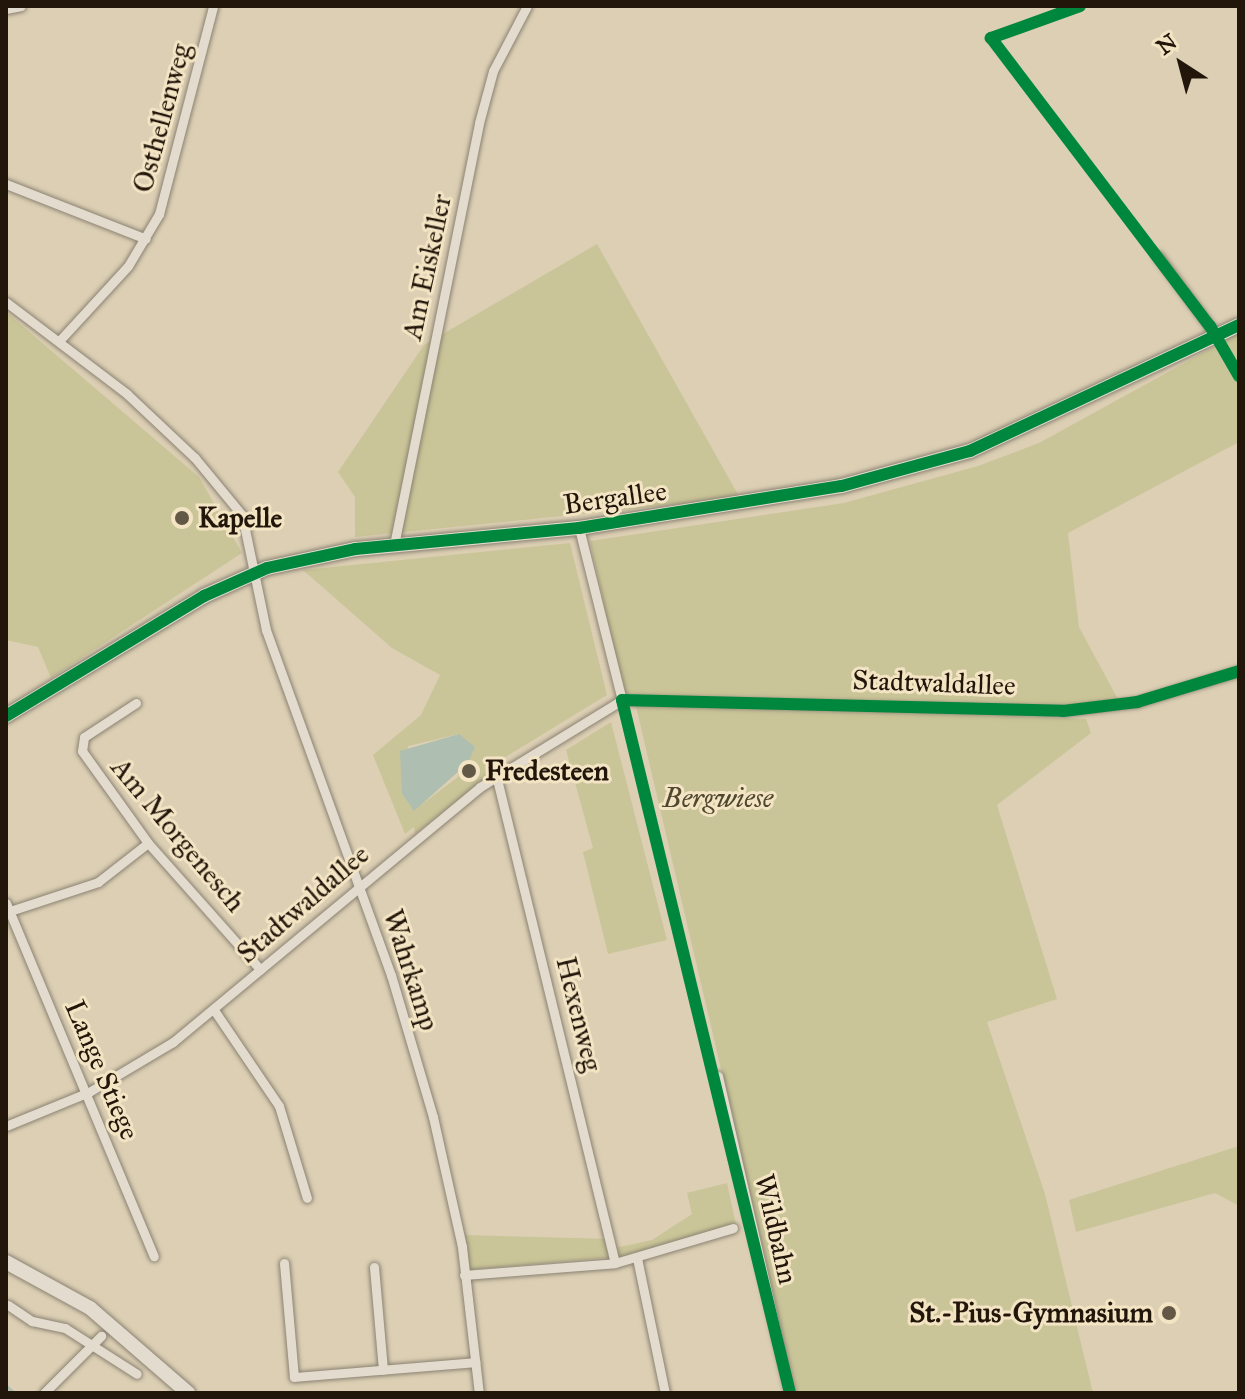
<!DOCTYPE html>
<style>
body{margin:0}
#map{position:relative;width:1245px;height:1399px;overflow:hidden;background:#dccfb4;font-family:"IM FELL Great Primer",serif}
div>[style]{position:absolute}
.green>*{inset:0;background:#cac598}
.water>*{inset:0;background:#aebeb0}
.stream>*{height:3px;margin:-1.5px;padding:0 1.5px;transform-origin:1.5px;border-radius:1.5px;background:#aebeb0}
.roads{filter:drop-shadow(0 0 2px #8b8272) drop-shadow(0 0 2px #8b8272)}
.street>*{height:9px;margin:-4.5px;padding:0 4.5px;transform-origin:4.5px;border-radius:4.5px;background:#e3dcce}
.secondary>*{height:14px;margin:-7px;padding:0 7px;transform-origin:7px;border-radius:7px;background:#e3dcce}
.cycleway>*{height:12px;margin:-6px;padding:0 6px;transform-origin:6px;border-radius:6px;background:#00873e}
.dots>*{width:22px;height:22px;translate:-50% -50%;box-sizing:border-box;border:4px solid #f3e4c4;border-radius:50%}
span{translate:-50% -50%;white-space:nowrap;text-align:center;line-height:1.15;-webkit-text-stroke:6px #f3e4c4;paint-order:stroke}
.street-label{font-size:28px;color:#22160a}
.poi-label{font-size:28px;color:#22160a;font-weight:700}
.left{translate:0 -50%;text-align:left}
.right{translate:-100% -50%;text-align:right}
.park-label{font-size:28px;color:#50482e;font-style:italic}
.frame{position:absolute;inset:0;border:8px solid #22160a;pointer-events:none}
.north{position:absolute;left:1141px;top:24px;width:80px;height:80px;-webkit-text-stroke:6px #f3e4c4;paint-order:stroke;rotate:324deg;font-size:22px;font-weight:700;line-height:32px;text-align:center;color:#22160a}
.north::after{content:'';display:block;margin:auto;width:28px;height:36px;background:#22160a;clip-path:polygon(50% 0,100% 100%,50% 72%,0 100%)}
</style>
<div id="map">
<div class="green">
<div style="clip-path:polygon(597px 244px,740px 498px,355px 537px,355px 497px,338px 472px,424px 345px)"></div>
<div style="clip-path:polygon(6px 312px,199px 477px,242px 553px,51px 678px,38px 647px,6px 640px)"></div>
<div style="clip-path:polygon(1239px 333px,1239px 442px,1068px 533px,1079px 627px,1120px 703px,1063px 709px,624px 694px,590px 541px,844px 503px,978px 466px,1039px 443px)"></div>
<div style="clip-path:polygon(evenodd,570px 543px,607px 695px,489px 767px,488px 776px,415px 834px,414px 827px,405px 834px,373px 755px,421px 715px,440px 675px,392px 648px,303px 570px,570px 543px,459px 734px,458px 777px,414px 810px,402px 794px,408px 746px,459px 734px)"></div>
<div style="clip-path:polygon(635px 702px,1086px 719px,1091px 733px,997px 805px,1057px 999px,987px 1022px,1045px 1194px,1093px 1393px,797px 1393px)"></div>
<div style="clip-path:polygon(611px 722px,667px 940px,608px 954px,583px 852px,593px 848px,566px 750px)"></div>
<div style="clip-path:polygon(1239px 1146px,1239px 1206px,1215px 1193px,1076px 1232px,1069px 1200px)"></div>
<div style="clip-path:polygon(727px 1183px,736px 1225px,639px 1255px,466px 1270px,463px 1235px,612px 1239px,615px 1248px,652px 1240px,692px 1214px,687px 1193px)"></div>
</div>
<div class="water">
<div style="clip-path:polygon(459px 734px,475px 747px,468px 763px,414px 811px,402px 794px,400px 751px)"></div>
</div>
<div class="stream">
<div style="left:6px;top:1386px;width:11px;rotate:41deg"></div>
</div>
<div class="roads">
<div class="street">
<div style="left:6px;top:9px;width:15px;rotate:-11deg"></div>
<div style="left:6px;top:184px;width:150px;rotate:21.4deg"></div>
<div style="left:1158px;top:256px;width:98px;rotate:53.7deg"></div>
<div style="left:6px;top:302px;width:152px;rotate:37.2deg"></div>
<div style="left:127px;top:394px;width:93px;rotate:43.3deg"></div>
<div style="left:195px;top:458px;width:74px;rotate:50.5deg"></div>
<div style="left:242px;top:515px;width:117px;rotate:78.2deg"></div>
<div style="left:266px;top:630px;width:367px;rotate:70.1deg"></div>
<div style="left:391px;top:975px;width:148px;rotate:73.5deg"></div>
<div style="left:433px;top:1117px;width:133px;rotate:77.4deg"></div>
<div style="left:462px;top:1247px;width:147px;rotate:83.4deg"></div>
<div style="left:60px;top:340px;width:100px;rotate:-47.4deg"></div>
<div style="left:128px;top:266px;width:61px;rotate:-59.2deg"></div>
<div style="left:159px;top:214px;width:215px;rotate:-75.4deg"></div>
<div style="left:579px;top:528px;width:177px;rotate:76deg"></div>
<div style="left:394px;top:545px;width:430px;rotate:-78.6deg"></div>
<div style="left:479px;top:123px;width:54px;rotate:-74.9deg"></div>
<div style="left:493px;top:71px;width:73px;rotate:-62.4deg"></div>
<div style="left:136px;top:703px;width:62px;rotate:146.8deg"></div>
<div style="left:84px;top:737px;width:14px;rotate:98deg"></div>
<div style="left:82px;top:751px;width:113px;rotate:54.3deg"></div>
<div style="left:148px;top:843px;width:169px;rotate:48.4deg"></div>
<div style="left:496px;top:775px;width:502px;rotate:76.3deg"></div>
<div style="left:6px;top:903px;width:383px;rotate:67.3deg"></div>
<div style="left:10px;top:911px;width:93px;rotate:-18.2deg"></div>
<div style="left:98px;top:882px;width:63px;rotate:-38deg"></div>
<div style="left:214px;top:1010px;width:116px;rotate:55.9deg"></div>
<div style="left:279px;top:1106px;width:96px;rotate:73.1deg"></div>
<div style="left:718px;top:1076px;width:325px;rotate:77.2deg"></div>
<div style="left:6px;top:1126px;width:90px;rotate:-22.3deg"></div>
<div style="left:89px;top:1092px;width:98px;rotate:-30.8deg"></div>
<div style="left:173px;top:1042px;width:399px;rotate:-39.7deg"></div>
<div style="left:480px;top:787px;width:167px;rotate:-31.5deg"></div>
<div style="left:622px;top:700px;width:441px;rotate:1.4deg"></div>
<div style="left:1063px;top:711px;width:75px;rotate:-6.9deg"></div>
<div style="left:1137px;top:702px;width:107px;rotate:-16.9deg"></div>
<div style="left:637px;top:1258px;width:138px;rotate:78.3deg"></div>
<div style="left:284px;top:1263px;width:114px;rotate:85deg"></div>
<div style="left:294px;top:1377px;width:182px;rotate:-4.7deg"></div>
<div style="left:374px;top:1267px;width:103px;rotate:85deg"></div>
<div style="left:464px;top:1275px;width:151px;rotate:-4.5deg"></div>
<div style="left:615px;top:1263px;width:123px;rotate:-16.5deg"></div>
<div style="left:8px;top:1305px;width:29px;rotate:34deg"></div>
<div style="left:32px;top:1321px;width:34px;rotate:12deg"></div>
<div style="left:65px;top:1328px;width:85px;rotate:32.6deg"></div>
<div style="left:44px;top:1393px;width:81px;rotate:-45deg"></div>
</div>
<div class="secondary">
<div style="left:6px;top:716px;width:232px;rotate:-31.2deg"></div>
<div style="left:204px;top:596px;width:69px;rotate:-24deg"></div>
<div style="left:267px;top:568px;width:91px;rotate:-12.1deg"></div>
<div style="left:356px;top:549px;width:224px;rotate:-5.4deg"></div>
<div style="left:579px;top:528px;width:266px;rotate:-9.1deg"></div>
<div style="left:842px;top:486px;width:133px;rotate:-15.3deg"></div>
<div style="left:970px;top:451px;width:297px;rotate:-25.1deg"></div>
<div style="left:6px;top:1262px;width:96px;rotate:28.7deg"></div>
<div style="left:90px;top:1308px;width:130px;rotate:40.9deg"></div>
</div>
</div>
<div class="cycleway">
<div style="left:1080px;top:6px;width:95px;rotate:160.2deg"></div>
<div style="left:991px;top:38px;width:362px;rotate:52.8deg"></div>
<div style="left:1210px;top:326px;width:58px;rotate:59.9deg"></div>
<div style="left:6px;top:716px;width:232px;rotate:-31.2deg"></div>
<div style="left:204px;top:596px;width:69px;rotate:-24deg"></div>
<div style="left:267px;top:568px;width:91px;rotate:-12.1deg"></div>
<div style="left:356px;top:549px;width:224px;rotate:-5.4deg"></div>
<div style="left:579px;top:528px;width:266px;rotate:-9.1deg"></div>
<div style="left:842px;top:486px;width:133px;rotate:-15.3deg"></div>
<div style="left:970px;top:451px;width:297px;rotate:-25.1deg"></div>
<div style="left:790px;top:1393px;width:713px;rotate:-103.63deg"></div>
<div style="left:622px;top:700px;width:441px;rotate:1.4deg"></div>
<div style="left:1063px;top:711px;width:75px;rotate:-6.9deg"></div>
<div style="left:1137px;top:702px;width:107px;rotate:-16.9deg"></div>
</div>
<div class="dots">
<div style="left:182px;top:518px;background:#635746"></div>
<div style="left:469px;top:771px;background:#635746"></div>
<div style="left:1169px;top:1313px;background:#635746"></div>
</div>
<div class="street-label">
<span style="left:162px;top:118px;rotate:-75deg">Osthellenweg</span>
<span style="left:427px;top:267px;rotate:-78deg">Am Eiskeller</span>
<span style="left:615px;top:498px;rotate:-8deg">Bergallee</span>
<span style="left:934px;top:683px;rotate:2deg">Stadtwaldallee</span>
<span style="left:178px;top:835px;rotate:50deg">Am Morgenesch</span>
<span style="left:303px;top:904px;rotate:-41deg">Stadtwaldallee</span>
<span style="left:411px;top:970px;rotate:72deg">Wahrkamp</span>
<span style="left:579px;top:1014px;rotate:76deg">Hexenweg</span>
<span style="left:102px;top:1070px;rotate:67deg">Lange Stiege</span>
<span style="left:776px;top:1229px;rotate:77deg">Wildbahn</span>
</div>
<div class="poi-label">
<span class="left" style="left:198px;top:518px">Kapelle</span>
<span class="left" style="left:485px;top:771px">Fredesteen</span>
<span class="right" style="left:1153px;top:1313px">St.-Pius-Gymnasium</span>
</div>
<div class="park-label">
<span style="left:718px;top:798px">Bergwiese</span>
</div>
<div class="frame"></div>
<div class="north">N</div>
</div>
